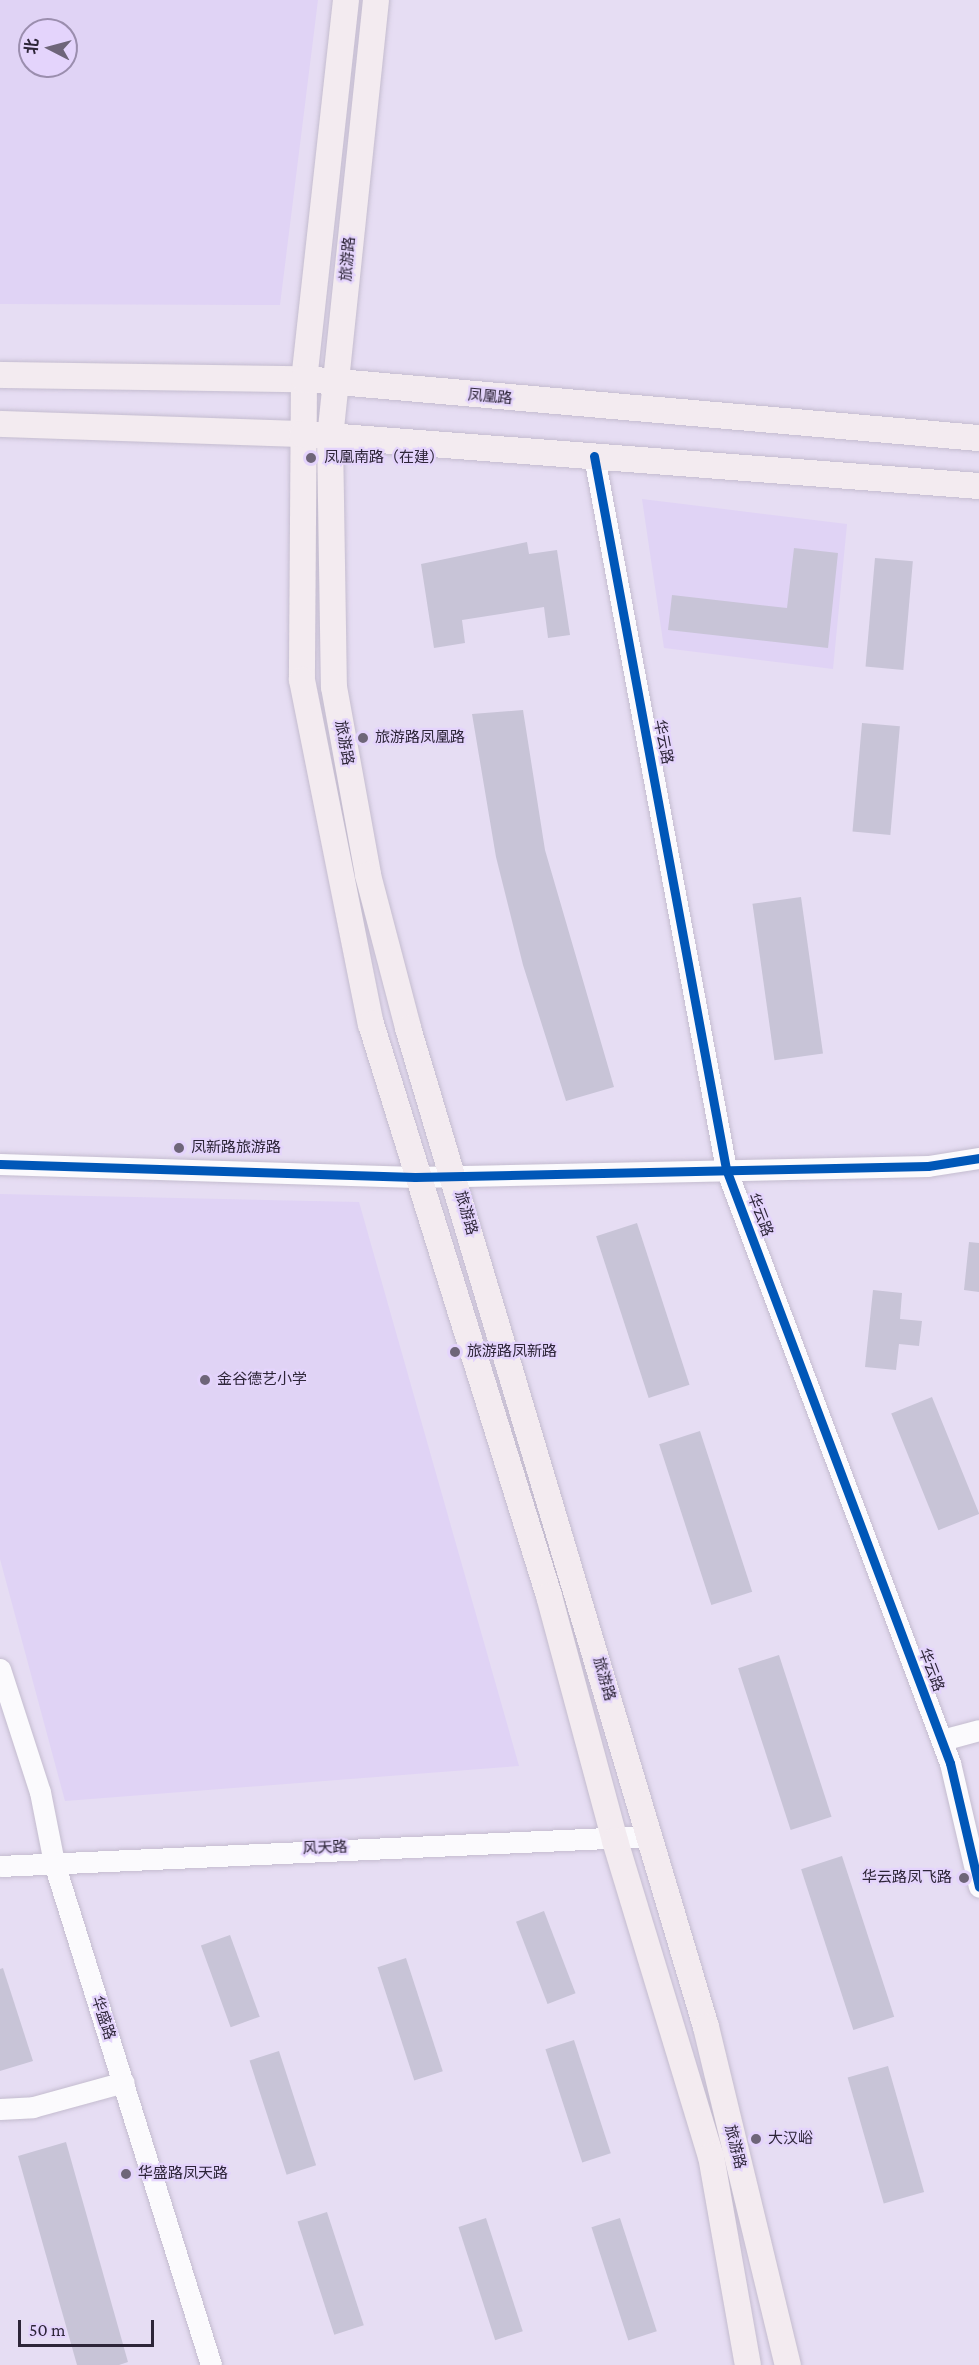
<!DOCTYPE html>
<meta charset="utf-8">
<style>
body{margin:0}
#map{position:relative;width:979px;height:2365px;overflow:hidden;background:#e6ddf3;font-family:"Crimson Pro","Noto Sans SC",serif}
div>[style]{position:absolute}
.built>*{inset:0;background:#e0d3f5}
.building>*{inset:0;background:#c8c4d7;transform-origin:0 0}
.roads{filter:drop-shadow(0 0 2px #c4bccf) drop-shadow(0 0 2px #c4bccf)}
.minor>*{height:21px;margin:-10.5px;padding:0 10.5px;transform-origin:10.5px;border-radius:10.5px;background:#fbfafd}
.major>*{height:26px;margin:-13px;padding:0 13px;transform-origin:13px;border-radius:13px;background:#f3ebf0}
.cycleway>*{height:9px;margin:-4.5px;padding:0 4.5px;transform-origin:4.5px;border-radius:4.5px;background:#0057b8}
.dots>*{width:16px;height:16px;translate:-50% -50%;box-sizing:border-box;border:3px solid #e4d4fc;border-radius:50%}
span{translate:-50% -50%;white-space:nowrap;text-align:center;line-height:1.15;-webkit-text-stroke:4.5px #e4d4fc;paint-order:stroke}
.street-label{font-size:15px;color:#2d2538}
.poi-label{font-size:15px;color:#2d2538}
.left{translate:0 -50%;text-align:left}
.right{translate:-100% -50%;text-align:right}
.north{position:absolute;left:18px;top:18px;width:60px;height:60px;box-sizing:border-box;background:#e4d4fc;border:2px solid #9b8eae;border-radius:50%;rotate:276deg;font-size:16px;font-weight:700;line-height:24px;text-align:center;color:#2d2538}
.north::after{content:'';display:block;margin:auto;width:21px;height:27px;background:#6e6579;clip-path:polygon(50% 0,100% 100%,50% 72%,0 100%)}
.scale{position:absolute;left:18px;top:2320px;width:136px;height:27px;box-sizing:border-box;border:3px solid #2d2538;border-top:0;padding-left:8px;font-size:18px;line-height:21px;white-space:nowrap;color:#2d2538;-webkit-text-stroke:4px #e4d4fc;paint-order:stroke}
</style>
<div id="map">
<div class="built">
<div style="clip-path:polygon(evenodd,0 0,318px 0,280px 305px,0 304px,0 0,30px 30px,66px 30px,66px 66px,30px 66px,30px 30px)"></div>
<div style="clip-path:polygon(642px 499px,847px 524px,833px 669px,664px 648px)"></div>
<div style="clip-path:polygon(0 1194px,359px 1202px,519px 1766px,65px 1801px,0 1559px)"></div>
</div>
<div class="building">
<div style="clip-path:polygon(527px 542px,529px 554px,557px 550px,570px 635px,548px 638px,544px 607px,462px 620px,465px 643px,434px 648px,421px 564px)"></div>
<div style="clip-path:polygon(794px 548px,838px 553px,828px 648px,668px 630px,672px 595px,787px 608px)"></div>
<div style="left:875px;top:558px;width:38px;height:109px;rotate:5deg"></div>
<div style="clip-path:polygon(523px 710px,545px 850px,614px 1087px,566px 1101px,523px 965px,496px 857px,472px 714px)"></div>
<div style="left:862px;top:723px;width:38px;height:109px;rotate:5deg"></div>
<div style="left:801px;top:897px;width:158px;height:49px;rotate:82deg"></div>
<div style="left:637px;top:1223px;width:170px;height:43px;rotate:72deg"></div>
<div style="clip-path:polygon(969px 1242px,979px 1243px,979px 1292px,964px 1290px)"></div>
<div style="clip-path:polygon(873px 1290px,902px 1293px,900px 1319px,922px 1321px,919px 1346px,899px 1344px,896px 1370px,865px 1367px)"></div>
<div style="left:932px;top:1397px;width:126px;height:44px;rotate:68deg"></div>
<div style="left:700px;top:1431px;width:169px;height:43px;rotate:72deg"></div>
<div style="left:779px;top:1655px;width:170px;height:43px;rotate:72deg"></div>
<div style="left:842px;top:1856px;width:169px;height:43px;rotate:72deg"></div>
<div style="left:544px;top:1911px;width:88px;height:30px;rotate:69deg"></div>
<div style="left:230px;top:1935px;width:87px;height:31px;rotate:70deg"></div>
<div style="left:406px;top:1958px;width:119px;height:30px;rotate:72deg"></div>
<div style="clip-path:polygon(3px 1968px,33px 2061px,0 2071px,0 1969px)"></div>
<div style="left:574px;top:2040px;width:119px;height:30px;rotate:72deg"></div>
<div style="left:279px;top:2051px;width:120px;height:31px;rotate:72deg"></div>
<div style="left:888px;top:2066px;width:131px;height:42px;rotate:74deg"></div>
<div style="clip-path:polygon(66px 2142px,128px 2362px,119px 2365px,77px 2365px,18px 2156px)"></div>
<div style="left:327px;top:2212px;width:119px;height:31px;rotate:72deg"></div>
<div style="left:486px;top:2218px;width:119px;height:29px;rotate:72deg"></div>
<div style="left:620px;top:2218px;width:119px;height:30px;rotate:72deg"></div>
</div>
<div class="roads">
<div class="minor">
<div style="left:594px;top:456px;width:725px;rotate:79.51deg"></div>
<div style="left:726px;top:1169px;width:635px;rotate:69.34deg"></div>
<div style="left:950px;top:1763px;width:127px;rotate:76.8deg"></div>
<div style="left:0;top:1164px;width:415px;rotate:1.8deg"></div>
<div style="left:415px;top:1177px;width:513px;rotate:-1.23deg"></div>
<div style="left:928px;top:1166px;width:52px;rotate:-8.9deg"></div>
<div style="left:0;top:1669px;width:129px;rotate:72deg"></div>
<div style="left:40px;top:1792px;width:72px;rotate:78.8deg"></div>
<div style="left:54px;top:1863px;width:526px;rotate:72.63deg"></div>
<div style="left:942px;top:1740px;width:38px;rotate:-15deg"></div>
<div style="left:0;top:1866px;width:651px;rotate:-2.64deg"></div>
<div style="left:0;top:2109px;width:33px;rotate:-3deg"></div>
<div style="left:33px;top:2107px;width:94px;rotate:-15.4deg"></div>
</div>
<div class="major">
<div style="left:346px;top:0;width:381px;rotate:96.3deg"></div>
<div style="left:304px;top:379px;width:301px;rotate:90.4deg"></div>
<div style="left:302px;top:680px;width:351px;rotate:78.7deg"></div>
<div style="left:371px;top:1024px;width:599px;rotate:72.71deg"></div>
<div style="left:549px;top:1596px;width:254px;rotate:74.9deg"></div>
<div style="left:615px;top:1841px;width:329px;rotate:73.1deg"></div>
<div style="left:711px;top:2156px;width:212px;rotate:80deg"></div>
<div style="left:376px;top:0;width:439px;rotate:96deg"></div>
<div style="left:330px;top:437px;width:250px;rotate:89.1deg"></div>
<div style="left:334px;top:687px;width:191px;rotate:79.7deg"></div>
<div style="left:368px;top:875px;width:158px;rotate:75.3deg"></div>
<div style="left:408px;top:1028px;width:1042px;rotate:73.39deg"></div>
<div style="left:706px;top:2027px;width:348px;rotate:76.4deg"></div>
<div style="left:0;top:375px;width:304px;rotate:0.8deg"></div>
<div style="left:304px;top:379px;width:678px;rotate:5deg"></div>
<div style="left:0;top:424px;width:302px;rotate:1.9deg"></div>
<div style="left:302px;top:434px;width:679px;rotate:4.39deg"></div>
</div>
</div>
<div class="cycleway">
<div style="left:594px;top:456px;width:725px;rotate:79.51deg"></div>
<div style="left:726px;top:1169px;width:635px;rotate:69.34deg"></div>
<div style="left:950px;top:1763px;width:127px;rotate:76.8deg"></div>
<div style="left:0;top:1164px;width:415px;rotate:1.8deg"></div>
<div style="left:415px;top:1177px;width:513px;rotate:-1.23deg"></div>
<div style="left:928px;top:1166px;width:52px;rotate:-8.9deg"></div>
</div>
<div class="dots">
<div style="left:311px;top:458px;background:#6e6579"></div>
<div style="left:363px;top:738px;background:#6e6579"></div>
<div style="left:179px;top:1148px;background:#6e6579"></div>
<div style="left:455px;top:1352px;background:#6e6579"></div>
<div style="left:205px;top:1380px;background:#6e6579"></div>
<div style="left:964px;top:1878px;background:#6e6579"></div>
<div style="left:756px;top:2139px;background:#6e6579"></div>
<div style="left:126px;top:2174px;background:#6e6579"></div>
</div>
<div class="street-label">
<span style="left:348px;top:259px;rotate:-85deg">旅游路</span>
<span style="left:490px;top:397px;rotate:5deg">凤凰路</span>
<span style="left:663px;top:742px;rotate:79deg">华云路</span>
<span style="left:344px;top:743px;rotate:80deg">旅游路</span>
<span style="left:466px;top:1213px;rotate:74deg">旅游路</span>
<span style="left:760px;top:1215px;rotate:69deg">华云路</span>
<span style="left:931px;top:1670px;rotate:69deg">华云路</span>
<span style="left:604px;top:1679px;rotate:74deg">旅游路</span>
<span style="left:325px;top:1848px;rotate:-2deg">风天路</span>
<span style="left:103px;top:2018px;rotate:72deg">华盛路</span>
<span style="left:735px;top:2147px;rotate:76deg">旅游路</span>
</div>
<div class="poi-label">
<span class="left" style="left:324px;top:458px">凤凰南路（在建）</span>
<span class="left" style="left:375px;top:738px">旅游路凤凰路</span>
<span class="left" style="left:191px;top:1148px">凤新路旅游路</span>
<span class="left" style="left:467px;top:1352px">旅游路凤新路</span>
<span class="left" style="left:217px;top:1380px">金谷德艺小学</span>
<span class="right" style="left:952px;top:1878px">华云路凤飞路</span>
<span class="left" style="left:768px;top:2139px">大汉峪</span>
<span class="left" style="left:138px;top:2174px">华盛路凤天路</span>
</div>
<div class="north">北</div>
<div class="scale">50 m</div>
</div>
